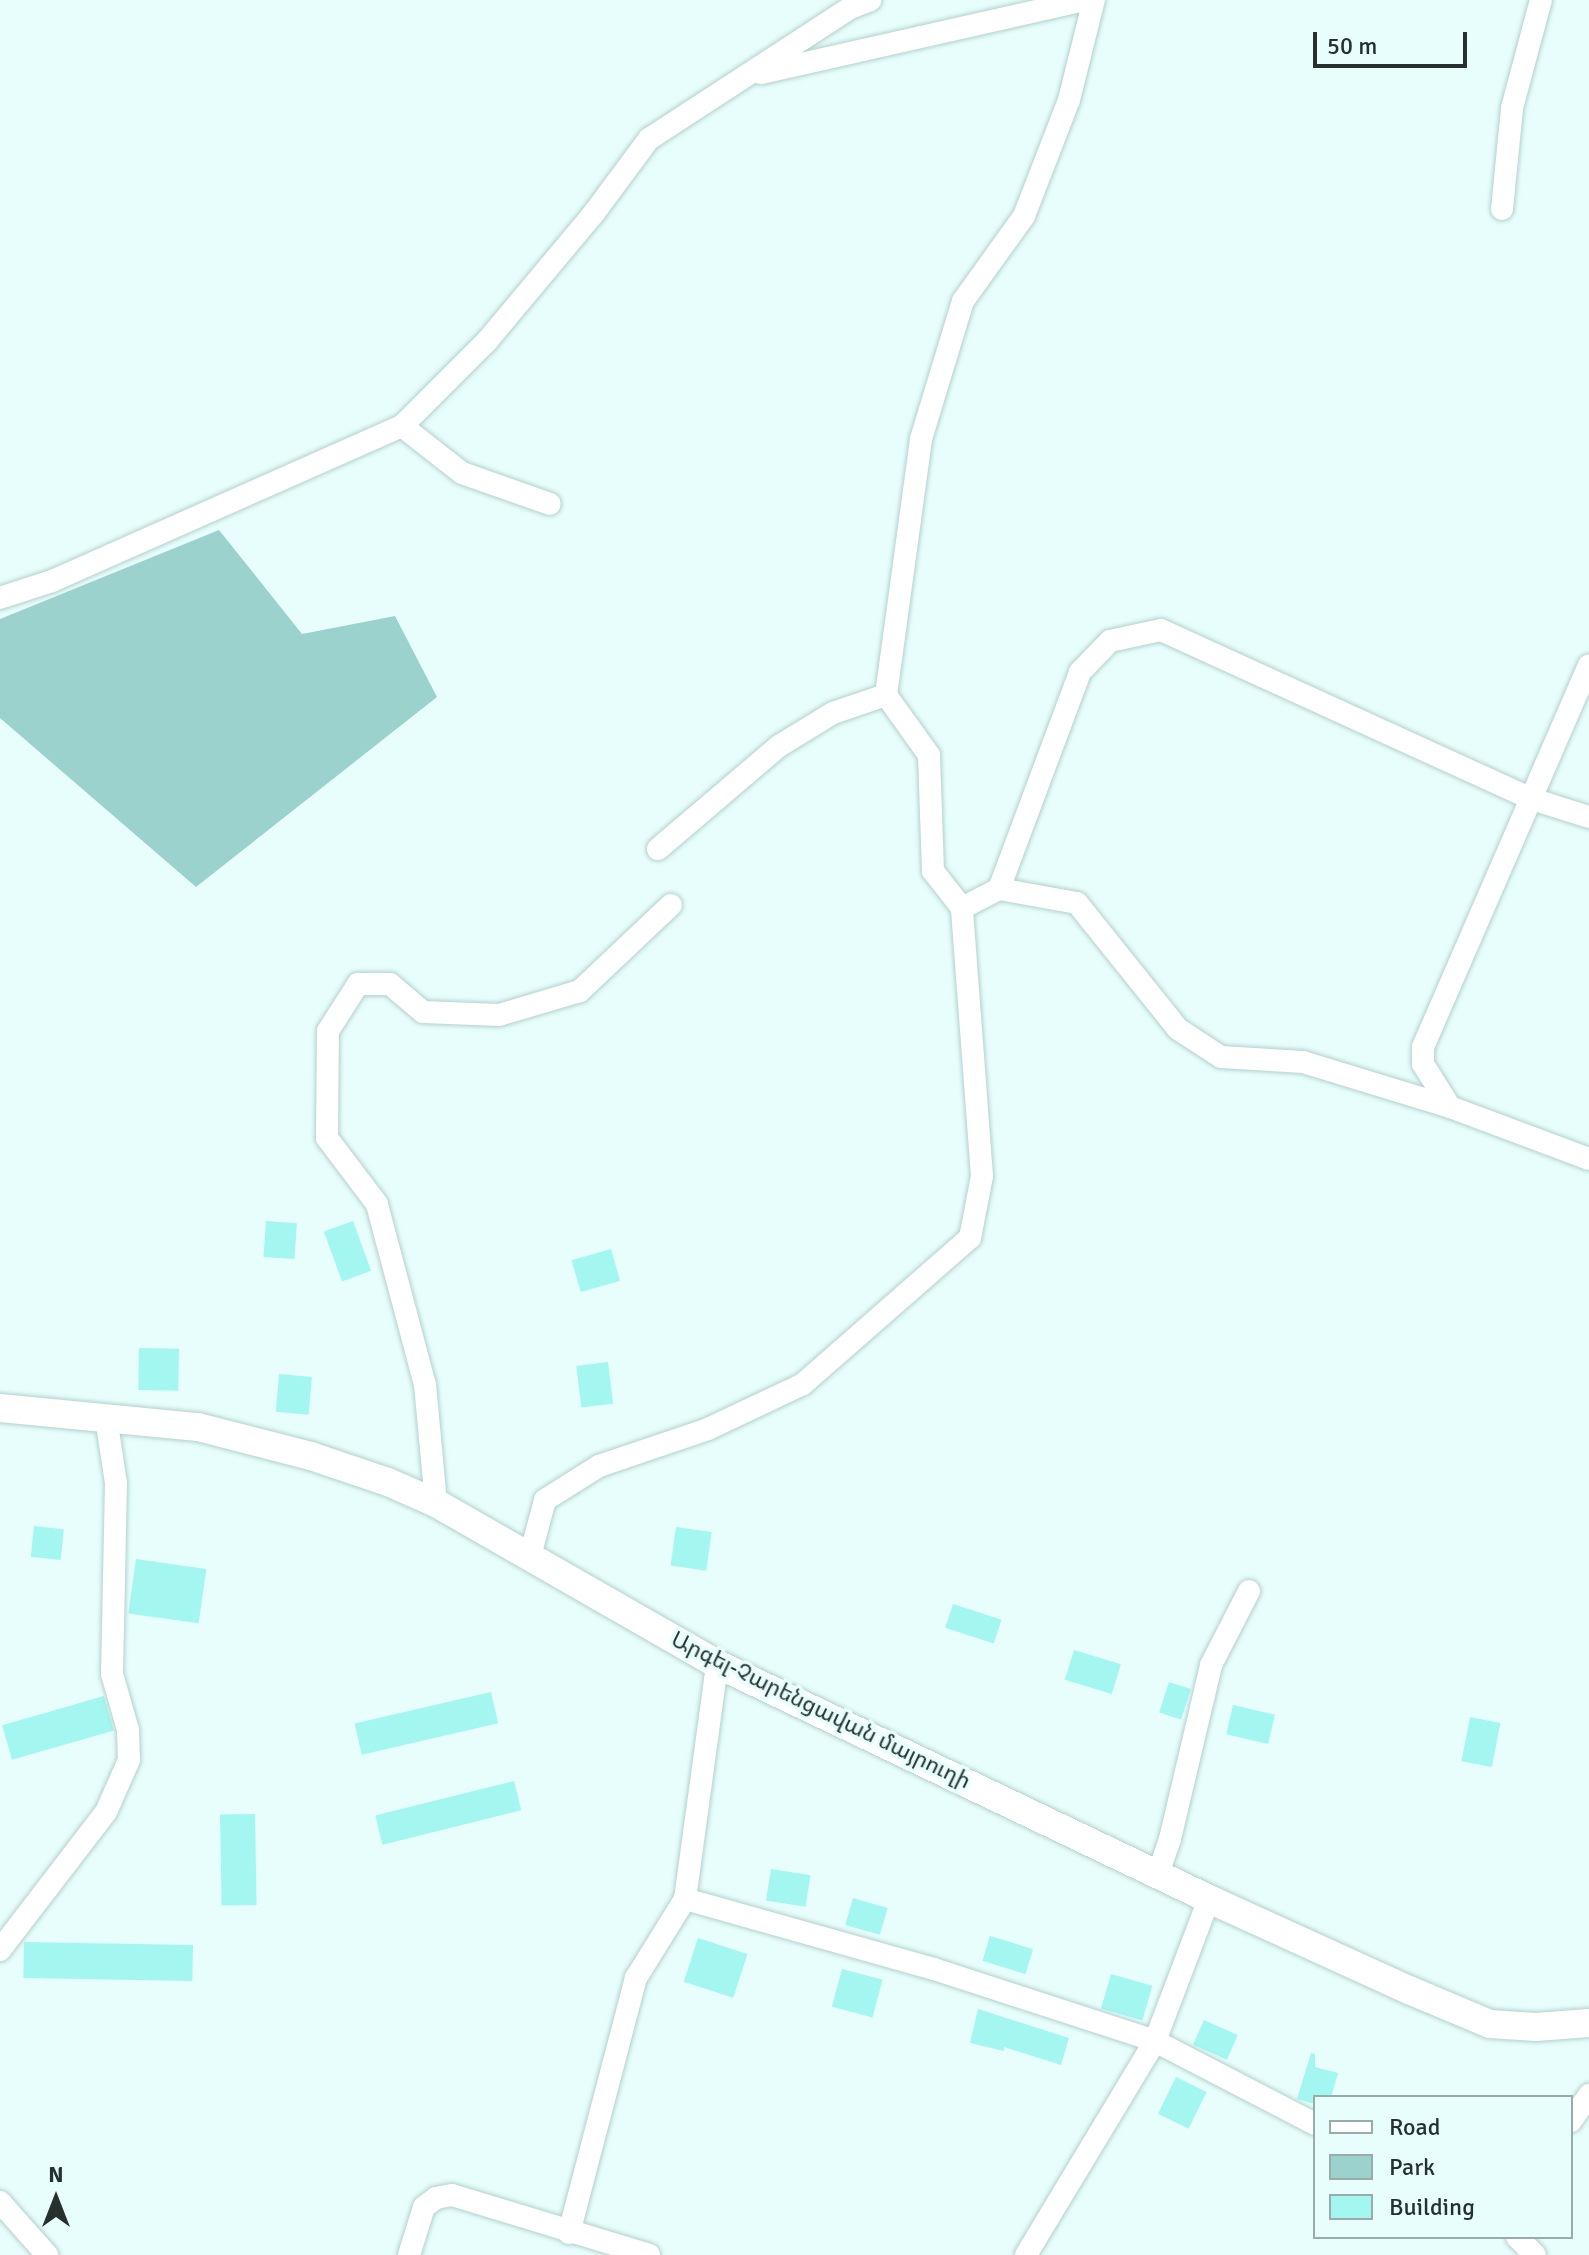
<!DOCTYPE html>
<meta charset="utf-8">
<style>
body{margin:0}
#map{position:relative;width:1589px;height:2255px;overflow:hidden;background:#e7fefc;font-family:Signika,"Noto Sans Armenian",sans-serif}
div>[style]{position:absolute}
.green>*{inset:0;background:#9cd2cd}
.building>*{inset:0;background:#a4f6f0;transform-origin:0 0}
.roads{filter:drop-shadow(0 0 2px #b3d0cd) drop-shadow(0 0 2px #b3d0cd)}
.minor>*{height:22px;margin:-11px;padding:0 11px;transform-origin:11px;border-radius:11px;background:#fff}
.major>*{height:28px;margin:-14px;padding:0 14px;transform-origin:14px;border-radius:14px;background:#fff}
span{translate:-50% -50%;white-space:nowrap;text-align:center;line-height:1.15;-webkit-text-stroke:7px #e7fefc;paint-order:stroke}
.street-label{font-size:22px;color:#25302f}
.legend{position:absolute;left:1313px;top:2095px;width:260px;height:144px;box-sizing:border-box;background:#e7fefc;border:2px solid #99acaa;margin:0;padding:10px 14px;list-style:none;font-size:24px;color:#25302f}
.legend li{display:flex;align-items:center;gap:16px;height:40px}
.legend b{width:40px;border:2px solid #99acaa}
.north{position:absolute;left:16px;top:2159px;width:80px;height:80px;-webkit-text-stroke:6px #e7fefc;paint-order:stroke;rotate:0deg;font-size:22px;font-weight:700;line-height:32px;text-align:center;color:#25302f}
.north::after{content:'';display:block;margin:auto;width:28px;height:36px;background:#25302f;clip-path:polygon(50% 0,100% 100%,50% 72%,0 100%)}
.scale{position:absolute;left:1313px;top:32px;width:154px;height:36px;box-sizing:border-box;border:4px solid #25302f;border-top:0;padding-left:10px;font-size:24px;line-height:28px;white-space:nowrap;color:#25302f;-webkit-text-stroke:6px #e7fefc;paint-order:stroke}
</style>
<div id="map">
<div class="green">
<div style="clip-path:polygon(219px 530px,302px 634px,395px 616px,437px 697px,196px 887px,0 718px,0 619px)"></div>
</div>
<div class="building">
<div style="left:266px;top:1221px;width:31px;height:36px;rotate:4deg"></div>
<div style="left:353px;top:1221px;width:53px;height:31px;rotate:70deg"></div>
<div style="left:611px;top:1249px;width:33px;height:41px;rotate:74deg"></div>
<div style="left:139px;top:1348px;width:40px;height:42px;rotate:1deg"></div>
<div style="left:608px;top:1362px;width:42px;height:32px;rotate:83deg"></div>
<div style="left:279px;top:1374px;width:33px;height:38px;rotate:5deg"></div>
<div style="left:34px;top:1526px;width:30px;height:31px;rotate:6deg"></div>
<div style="left:676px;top:1527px;width:36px;height:39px;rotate:8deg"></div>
<div style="left:136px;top:1559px;width:71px;height:55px;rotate:8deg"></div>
<div style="left:953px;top:1604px;width:51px;height:25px;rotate:18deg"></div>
<div style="left:1074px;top:1650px;width:49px;height:31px;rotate:17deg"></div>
<div style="left:1169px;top:1682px;width:23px;height:32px;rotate:18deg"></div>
<div style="left:491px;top:1692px;width:32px;height:140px;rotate:77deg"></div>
<div style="left:104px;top:1696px;width:36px;height:106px;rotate:74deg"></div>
<div style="left:1233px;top:1705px;width:43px;height:30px;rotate:13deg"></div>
<div style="left:1470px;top:1717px;width:31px;height:45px;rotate:11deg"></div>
<div style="left:514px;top:1781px;width:30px;height:143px;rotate:76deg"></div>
<div style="left:255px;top:1814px;width:91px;height:35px;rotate:89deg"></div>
<div style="left:771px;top:1869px;width:40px;height:32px;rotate:9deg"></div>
<div style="left:853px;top:1898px;width:36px;height:28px;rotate:16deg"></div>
<div style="left:990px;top:1936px;width:45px;height:26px;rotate:17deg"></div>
<div style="left:698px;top:1938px;width:52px;height:46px;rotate:18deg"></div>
<div style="left:24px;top:1942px;width:169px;height:36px;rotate:1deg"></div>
<div style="left:842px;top:1969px;width:42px;height:39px;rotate:15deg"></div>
<div style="left:1111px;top:1974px;width:43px;height:36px;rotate:16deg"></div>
<div style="clip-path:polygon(978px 2009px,1069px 2038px,1061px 2065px,1004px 2047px,1004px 2051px,970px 2043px)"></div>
<div style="left:1204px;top:2020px;width:37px;height:27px;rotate:24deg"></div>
<div style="clip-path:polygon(1311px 2053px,1315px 2054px,1315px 2067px,1338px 2073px,1331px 2097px,1315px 2097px,1315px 2104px,1297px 2099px)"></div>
<div style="left:1176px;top:2077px;width:34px;height:41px;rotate:26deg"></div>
</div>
<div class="roads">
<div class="minor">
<div style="left:761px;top:73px;width:331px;rotate:-12.7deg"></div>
<div style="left:1502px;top:209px;width:101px;rotate:-84.3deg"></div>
<div style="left:1512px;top:108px;width:112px;rotate:-75deg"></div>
<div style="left:402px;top:426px;width:76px;rotate:38.1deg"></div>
<div style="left:462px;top:473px;width:93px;rotate:19.4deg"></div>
<div style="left:0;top:598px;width:55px;rotate:-18.1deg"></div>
<div style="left:52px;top:581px;width:383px;rotate:-23.9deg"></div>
<div style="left:402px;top:426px;width:120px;rotate:-45deg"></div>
<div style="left:487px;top:341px;width:167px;rotate:-50.1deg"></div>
<div style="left:594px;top:213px;width:92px;rotate:-53.4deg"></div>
<div style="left:649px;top:139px;width:240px;rotate:-33.1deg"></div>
<div style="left:850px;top:8px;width:22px;rotate:-21deg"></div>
<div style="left:658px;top:849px;width:159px;rotate:-40.4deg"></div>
<div style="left:779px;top:746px;width:63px;rotate:-31.4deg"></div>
<div style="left:833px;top:713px;width:56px;rotate:-18.8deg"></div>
<div style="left:999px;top:889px;width:232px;rotate:-69.5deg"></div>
<div style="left:1080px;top:672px;width:43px;rotate:-45.9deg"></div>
<div style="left:1110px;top:641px;width:52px;rotate:-12.2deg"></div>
<div style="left:1161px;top:630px;width:405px;rotate:24.5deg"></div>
<div style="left:1529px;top:798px;width:63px;rotate:17.6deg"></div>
<div style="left:962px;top:908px;width:42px;rotate:-27.2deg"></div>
<div style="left:999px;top:889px;width:79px;rotate:10.2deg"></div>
<div style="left:1077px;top:903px;width:161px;rotate:51.3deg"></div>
<div style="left:1178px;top:1029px;width:51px;rotate:33.1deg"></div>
<div style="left:1221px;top:1057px;width:82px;rotate:3.5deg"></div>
<div style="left:1303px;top:1062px;width:154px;rotate:17deg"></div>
<div style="left:1450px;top:1107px;width:148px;rotate:20.5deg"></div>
<div style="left:1450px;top:1107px;width:51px;rotate:-122.1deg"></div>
<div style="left:1423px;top:1064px;width:17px;rotate:-90deg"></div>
<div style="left:1423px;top:1047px;width:416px;rotate:-66.5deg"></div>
<div style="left:436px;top:1503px;width:119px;rotate:-95.3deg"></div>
<div style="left:425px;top:1385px;width:187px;rotate:-104.9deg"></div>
<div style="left:377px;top:1204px;width:83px;rotate:-127.1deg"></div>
<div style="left:327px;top:1138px;width:107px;rotate:-89.5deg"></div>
<div style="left:328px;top:1031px;width:56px;rotate:-57.4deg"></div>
<div style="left:358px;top:984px;width:32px"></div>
<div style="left:390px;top:984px;width:43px;rotate:40.3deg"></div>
<div style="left:423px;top:1012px;width:76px;rotate:2.3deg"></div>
<div style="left:499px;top:1015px;width:84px;rotate:-16.5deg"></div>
<div style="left:580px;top:991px;width:125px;rotate:-43.4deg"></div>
<div style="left:530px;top:1556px;width:58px;rotate:-75deg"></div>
<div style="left:545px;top:1500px;width:64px;rotate:-32.2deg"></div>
<div style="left:599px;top:1466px;width:115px;rotate:-18.7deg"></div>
<div style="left:708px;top:1429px;width:105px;rotate:-25.3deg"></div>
<div style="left:803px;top:1384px;width:222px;rotate:-41.2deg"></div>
<div style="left:970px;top:1238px;width:63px;rotate:-79deg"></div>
<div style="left:982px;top:1176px;width:269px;rotate:-94.3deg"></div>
<div style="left:962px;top:908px;width:47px;rotate:-128.1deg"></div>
<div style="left:933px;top:871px;width:116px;rotate:-92deg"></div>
<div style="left:929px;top:755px;width:74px;rotate:-125.6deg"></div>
<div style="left:886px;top:695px;width:258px;rotate:-82.2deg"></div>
<div style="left:921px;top:439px;width:144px;rotate:-73.1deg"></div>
<div style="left:963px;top:301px;width:105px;rotate:-54.3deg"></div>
<div style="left:1024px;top:216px;width:124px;rotate:-68.8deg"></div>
<div style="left:1069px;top:100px;width:103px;rotate:-76deg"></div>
<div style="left:1158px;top:1874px;width:37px;rotate:-71deg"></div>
<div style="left:1170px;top:1839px;width:179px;rotate:-76.7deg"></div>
<div style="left:1211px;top:1665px;width:83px;rotate:-62.8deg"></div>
<div style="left:685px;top:1899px;width:259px;rotate:15.7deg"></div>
<div style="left:934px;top:1969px;width:232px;rotate:18deg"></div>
<div style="left:1155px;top:2041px;width:180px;rotate:27.4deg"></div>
<div style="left:0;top:1950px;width:174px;rotate:-52.5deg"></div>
<div style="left:106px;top:1812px;width:57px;rotate:-66.1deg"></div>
<div style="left:129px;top:1760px;width:30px;rotate:-92deg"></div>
<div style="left:128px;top:1730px;width:58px;rotate:-105.9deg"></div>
<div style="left:112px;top:1674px;width:191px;rotate:-88.8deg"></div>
<div style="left:116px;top:1483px;width:66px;rotate:-98.7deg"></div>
<div style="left:1571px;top:2121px;width:32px;rotate:-55deg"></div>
<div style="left:0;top:2202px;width:71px;rotate:48.4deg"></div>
<div style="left:569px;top:2233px;width:264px;rotate:-75.3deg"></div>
<div style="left:636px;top:1978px;width:93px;rotate:-58.2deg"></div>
<div style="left:685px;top:1899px;width:237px;rotate:-82.2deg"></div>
<div style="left:1517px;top:2237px;width:25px;rotate:45deg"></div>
<div style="left:409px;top:2255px;width:50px;rotate:-72.6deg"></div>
<div style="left:424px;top:2207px;width:15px;rotate:-37deg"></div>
<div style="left:436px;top:2198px;width:16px;rotate:-11deg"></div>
<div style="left:452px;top:2195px;width:206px;rotate:16.9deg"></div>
<div style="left:1026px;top:2255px;width:250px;rotate:-58.9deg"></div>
<div style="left:1155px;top:2041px;width:152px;rotate:-69.2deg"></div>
</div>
<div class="major">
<div style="left:0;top:1408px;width:199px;rotate:5.5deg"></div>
<div style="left:198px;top:1427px;width:117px;rotate:14.4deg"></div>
<div style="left:311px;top:1456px;width:81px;rotate:18.7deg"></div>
<div style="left:388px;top:1482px;width:52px;rotate:23.6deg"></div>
<div style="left:436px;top:1503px;width:324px;rotate:29.8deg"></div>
<div style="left:717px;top:1664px;width:545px;rotate:25.53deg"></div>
<div style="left:1209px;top:1899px;width:220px;rotate:24.5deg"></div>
<div style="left:1409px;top:1990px;width:88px;rotate:22.8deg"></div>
<div style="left:1490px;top:2024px;width:46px;rotate:3.7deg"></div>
<div style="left:1536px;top:2027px;width:53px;rotate:-4.3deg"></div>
</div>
</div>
<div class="street-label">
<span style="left:821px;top:1710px;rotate:26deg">Արգել-Չարենցավան մայրուղի</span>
</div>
<ul class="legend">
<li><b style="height:10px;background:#fff"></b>Road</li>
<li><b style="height:22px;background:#9cd2cd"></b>Park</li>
<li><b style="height:22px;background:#a4f6f0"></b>Building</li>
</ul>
<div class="north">N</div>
<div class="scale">50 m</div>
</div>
